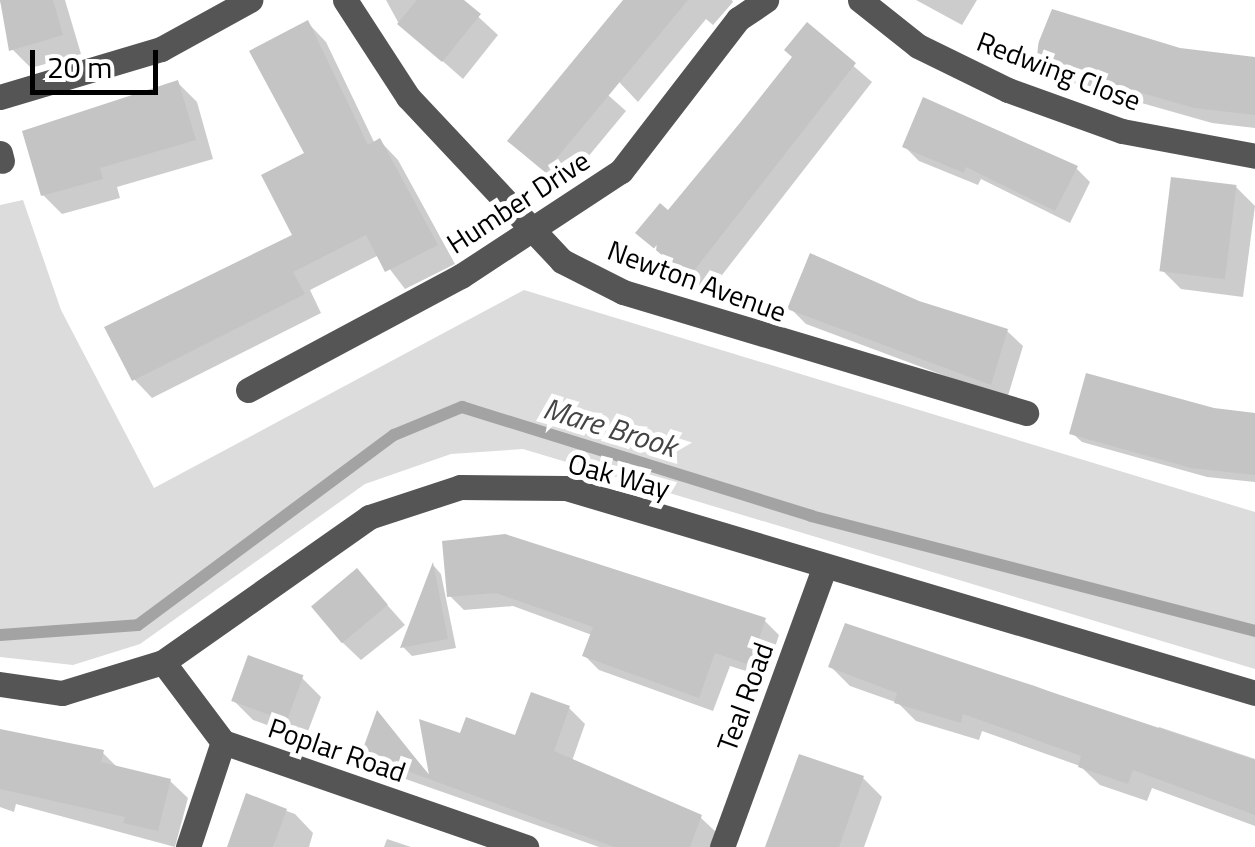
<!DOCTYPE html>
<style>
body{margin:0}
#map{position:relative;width:1255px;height:847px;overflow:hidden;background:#fff;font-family:"Titillium Web",sans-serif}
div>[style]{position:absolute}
.green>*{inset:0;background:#dcdcdc}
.shadow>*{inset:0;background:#0003}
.stream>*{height:12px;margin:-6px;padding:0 6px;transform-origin:6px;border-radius:6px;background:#a3a3a3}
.building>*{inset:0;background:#c4c4c4;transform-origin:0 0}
.minor>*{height:25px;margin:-12.5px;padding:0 12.5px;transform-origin:12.5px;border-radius:12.5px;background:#555}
span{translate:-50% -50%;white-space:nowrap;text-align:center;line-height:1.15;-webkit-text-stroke:10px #fff;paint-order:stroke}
.street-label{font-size:28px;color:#000}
.water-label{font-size:30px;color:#444;font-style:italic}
.scale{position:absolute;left:30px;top:50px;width:128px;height:45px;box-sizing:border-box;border:5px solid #000;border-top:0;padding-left:12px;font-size:30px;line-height:35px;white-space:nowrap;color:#000;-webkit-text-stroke:8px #fff;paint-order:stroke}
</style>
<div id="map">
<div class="green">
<div style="clip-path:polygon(23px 200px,61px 310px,154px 488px,524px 290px,1255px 512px,1255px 669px,523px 449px,451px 454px,365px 484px,140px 644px,73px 665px,0 657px,0 205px)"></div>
</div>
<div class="shadow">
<div style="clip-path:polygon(0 0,65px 0,81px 54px,31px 68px,12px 49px)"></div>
<div style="clip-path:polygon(386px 0,460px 0,498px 35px,463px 79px,398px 22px)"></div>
<div style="clip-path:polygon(624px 0,732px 0,733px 2px,713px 25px,706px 19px,638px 102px,620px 83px,596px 37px)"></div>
<div style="clip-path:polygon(916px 0,977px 0,962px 25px)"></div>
<div style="clip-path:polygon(308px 23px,326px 42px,375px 144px,380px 141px,398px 160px,455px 264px,405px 289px,379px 255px,310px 290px,321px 313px,152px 398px,134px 379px,295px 236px,308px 154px)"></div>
<div style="clip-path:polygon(807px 26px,872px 82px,708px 293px,656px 250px,668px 213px,794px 57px)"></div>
<div style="clip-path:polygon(1179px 50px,1255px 58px,1255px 128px,1212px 123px,1050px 77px,1034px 60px)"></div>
<div style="clip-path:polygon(573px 64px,626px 111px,563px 187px,527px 157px)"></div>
<div style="clip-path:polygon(178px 83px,197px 102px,213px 159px,117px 187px,120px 198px,62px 214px,43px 195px)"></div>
<div style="clip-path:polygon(905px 147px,1076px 168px,1090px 182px,1070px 223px,981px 179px,978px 185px,919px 161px)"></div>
<div style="clip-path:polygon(1236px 187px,1255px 206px,1243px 297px,1181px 289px,1162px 270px)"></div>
<div style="clip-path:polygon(918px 304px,1007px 331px,1023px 346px,1007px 399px,806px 324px,790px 308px)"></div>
<div style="clip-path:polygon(1214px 411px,1255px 415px,1255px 482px,1207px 477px,1082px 442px,1072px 433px)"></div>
<div style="clip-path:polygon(444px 543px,764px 620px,779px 635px,765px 677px,730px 666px,713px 711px,599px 670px,585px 656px,592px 635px,513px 606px,464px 610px,449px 595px)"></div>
<div style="clip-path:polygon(434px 566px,441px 574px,456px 648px,412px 656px,403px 647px)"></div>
<div style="clip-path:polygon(357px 571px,405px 625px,361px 660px,342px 642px)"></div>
<div style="clip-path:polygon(846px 627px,1035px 686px,1156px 733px,1159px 727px,1255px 759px,1255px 826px,1152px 788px,1147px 801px,1100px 785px,1080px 766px,982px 731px,979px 740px,916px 721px,898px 703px,850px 686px,831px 667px)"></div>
<div style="clip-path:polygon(302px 678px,321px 697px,305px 739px,253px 720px,234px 701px)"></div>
<div style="clip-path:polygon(569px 708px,585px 724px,572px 761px,700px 817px,717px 833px,712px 847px,599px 847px,380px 770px,364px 753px,378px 715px,433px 779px,462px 736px,517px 738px)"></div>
<div style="clip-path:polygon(0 730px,102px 752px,119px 769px,170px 781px,188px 798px,175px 847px,16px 804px,14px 812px,0 807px)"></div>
<div style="clip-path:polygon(863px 778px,882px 797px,864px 847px,766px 847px)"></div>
<div style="clip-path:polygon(248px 797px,295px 814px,313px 833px,309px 847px,228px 847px)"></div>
<div style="clip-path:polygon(387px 839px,411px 847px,384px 847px)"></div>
</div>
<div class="stream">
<div style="left:0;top:635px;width:138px;rotate:-4.1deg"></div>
<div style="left:138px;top:625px;width:319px;rotate:-36.6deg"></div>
<div style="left:394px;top:435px;width:74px;rotate:-22.4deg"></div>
<div style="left:462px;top:407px;width:366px;rotate:17.3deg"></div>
<div style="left:811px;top:516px;width:459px;rotate:14.5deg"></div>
</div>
<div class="building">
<div style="clip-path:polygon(0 0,53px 0,63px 35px,9px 51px)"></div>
<div style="clip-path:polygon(417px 0,464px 0,481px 14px,442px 62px,397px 24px)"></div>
<div style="clip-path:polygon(623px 0,688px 0,545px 172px,507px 141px)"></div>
<div style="clip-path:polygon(1052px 9px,1180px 48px,1255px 57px,1255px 115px,1194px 108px,1031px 61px)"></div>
<div style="clip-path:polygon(308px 20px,368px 145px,380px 138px,438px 245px,385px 272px,366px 235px,293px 272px,305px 294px,132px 381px,104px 327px,292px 235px,261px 175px,304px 153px,249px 51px)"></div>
<div style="clip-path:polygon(807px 22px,856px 63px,689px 277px,635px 233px,660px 203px,668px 210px,739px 124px,792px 57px,784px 50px)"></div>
<div style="clip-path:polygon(178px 80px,196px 140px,100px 168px,103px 179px,41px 196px,22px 131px)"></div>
<div style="clip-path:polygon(923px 97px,1078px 166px,1055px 211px,966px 167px,964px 173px,902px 147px)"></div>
<div style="left:1171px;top:177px;width:66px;height:95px;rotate:7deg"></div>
<div style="clip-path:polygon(810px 253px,919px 301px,1008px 329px,991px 385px,787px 309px)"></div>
<div style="clip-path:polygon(1086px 373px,1214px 408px,1255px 413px,1255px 475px,1191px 468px,1069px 434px)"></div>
<div style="clip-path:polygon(505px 534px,766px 618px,750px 665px,715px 653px,699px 698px,582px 656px,593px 627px,496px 593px,447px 597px,442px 541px)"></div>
<div style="clip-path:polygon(433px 562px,448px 639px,400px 648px)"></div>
<div style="left:357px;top:568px;width:48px;height:60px;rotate:50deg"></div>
<div style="clip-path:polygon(845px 623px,1255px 760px,1255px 815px,1133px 770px,1128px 784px,1078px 767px,1081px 756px,963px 714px,961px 723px,894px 703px,897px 693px,828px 667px)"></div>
<div style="left:248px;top:655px;width:59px;height:49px;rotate:20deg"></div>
<div style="clip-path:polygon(531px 692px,570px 706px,554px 751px,702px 815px,690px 847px,614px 847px,361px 754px,377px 710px,429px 775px,419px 719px,460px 733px,466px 717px,515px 735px)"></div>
<div style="clip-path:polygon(0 729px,104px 750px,101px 762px,171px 779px,158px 831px,123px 823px,125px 817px,0 789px)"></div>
<div style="clip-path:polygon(799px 754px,864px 776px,839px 847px,765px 847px)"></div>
<div style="clip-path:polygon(246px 793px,287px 809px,273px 847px,227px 847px)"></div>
</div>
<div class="minor">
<div style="left:345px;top:0;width:116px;rotate:57deg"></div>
<div style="left:408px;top:97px;width:225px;rotate:46.8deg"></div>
<div style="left:562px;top:261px;width:68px;rotate:26.9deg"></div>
<div style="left:623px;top:292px;width:421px;rotate:16.7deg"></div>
<div style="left:860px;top:0;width:74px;rotate:38.4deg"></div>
<div style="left:918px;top:46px;width:100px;rotate:26.1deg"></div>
<div style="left:1008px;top:90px;width:121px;rotate:19.8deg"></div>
<div style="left:1122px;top:131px;width:135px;rotate:10.6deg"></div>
<div style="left:0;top:97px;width:168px;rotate:-16.6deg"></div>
<div style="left:161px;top:49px;width:102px;rotate:-28.8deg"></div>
<div style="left:0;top:153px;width:8px;rotate:76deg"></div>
<div style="left:248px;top:390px;width:242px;rotate:-28.2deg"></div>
<div style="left:461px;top:276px;width:191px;rotate:-33.3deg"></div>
<div style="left:621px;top:171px;width:192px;rotate:-52.4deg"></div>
<div style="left:738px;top:19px;width:34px;rotate:-34deg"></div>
<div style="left:163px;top:662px;width:100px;rotate:53.1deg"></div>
<div style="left:223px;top:742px;width:321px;rotate:19.1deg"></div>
<div style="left:0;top:684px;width:63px;rotate:8.3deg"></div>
<div style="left:62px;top:693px;width:106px;rotate:-17.1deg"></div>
<div style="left:163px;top:662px;width:252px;rotate:-35.1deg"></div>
<div style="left:369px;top:517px;width:96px;rotate:-18.2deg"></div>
<div style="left:460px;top:487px;width:106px;rotate:0.5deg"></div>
<div style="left:566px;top:488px;width:719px;rotate:16.57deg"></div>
<div style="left:188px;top:847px;width:111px;rotate:-71.6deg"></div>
<div style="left:722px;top:847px;width:297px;rotate:-69.9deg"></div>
</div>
<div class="street-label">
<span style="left:1059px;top:71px;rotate:21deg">Redwing Close</span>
<span style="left:518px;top:202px;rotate:-33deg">Humber Drive</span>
<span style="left:697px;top:281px;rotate:20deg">Newton Avenue</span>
<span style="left:619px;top:476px;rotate:15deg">Oak Way</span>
<span style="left:745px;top:697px;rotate:-70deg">Teal Road</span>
<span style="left:337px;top:750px;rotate:19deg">Poplar Road</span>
</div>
<div class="water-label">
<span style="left:610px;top:427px;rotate:17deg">Mare Brook</span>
</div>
<div class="scale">20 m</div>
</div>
